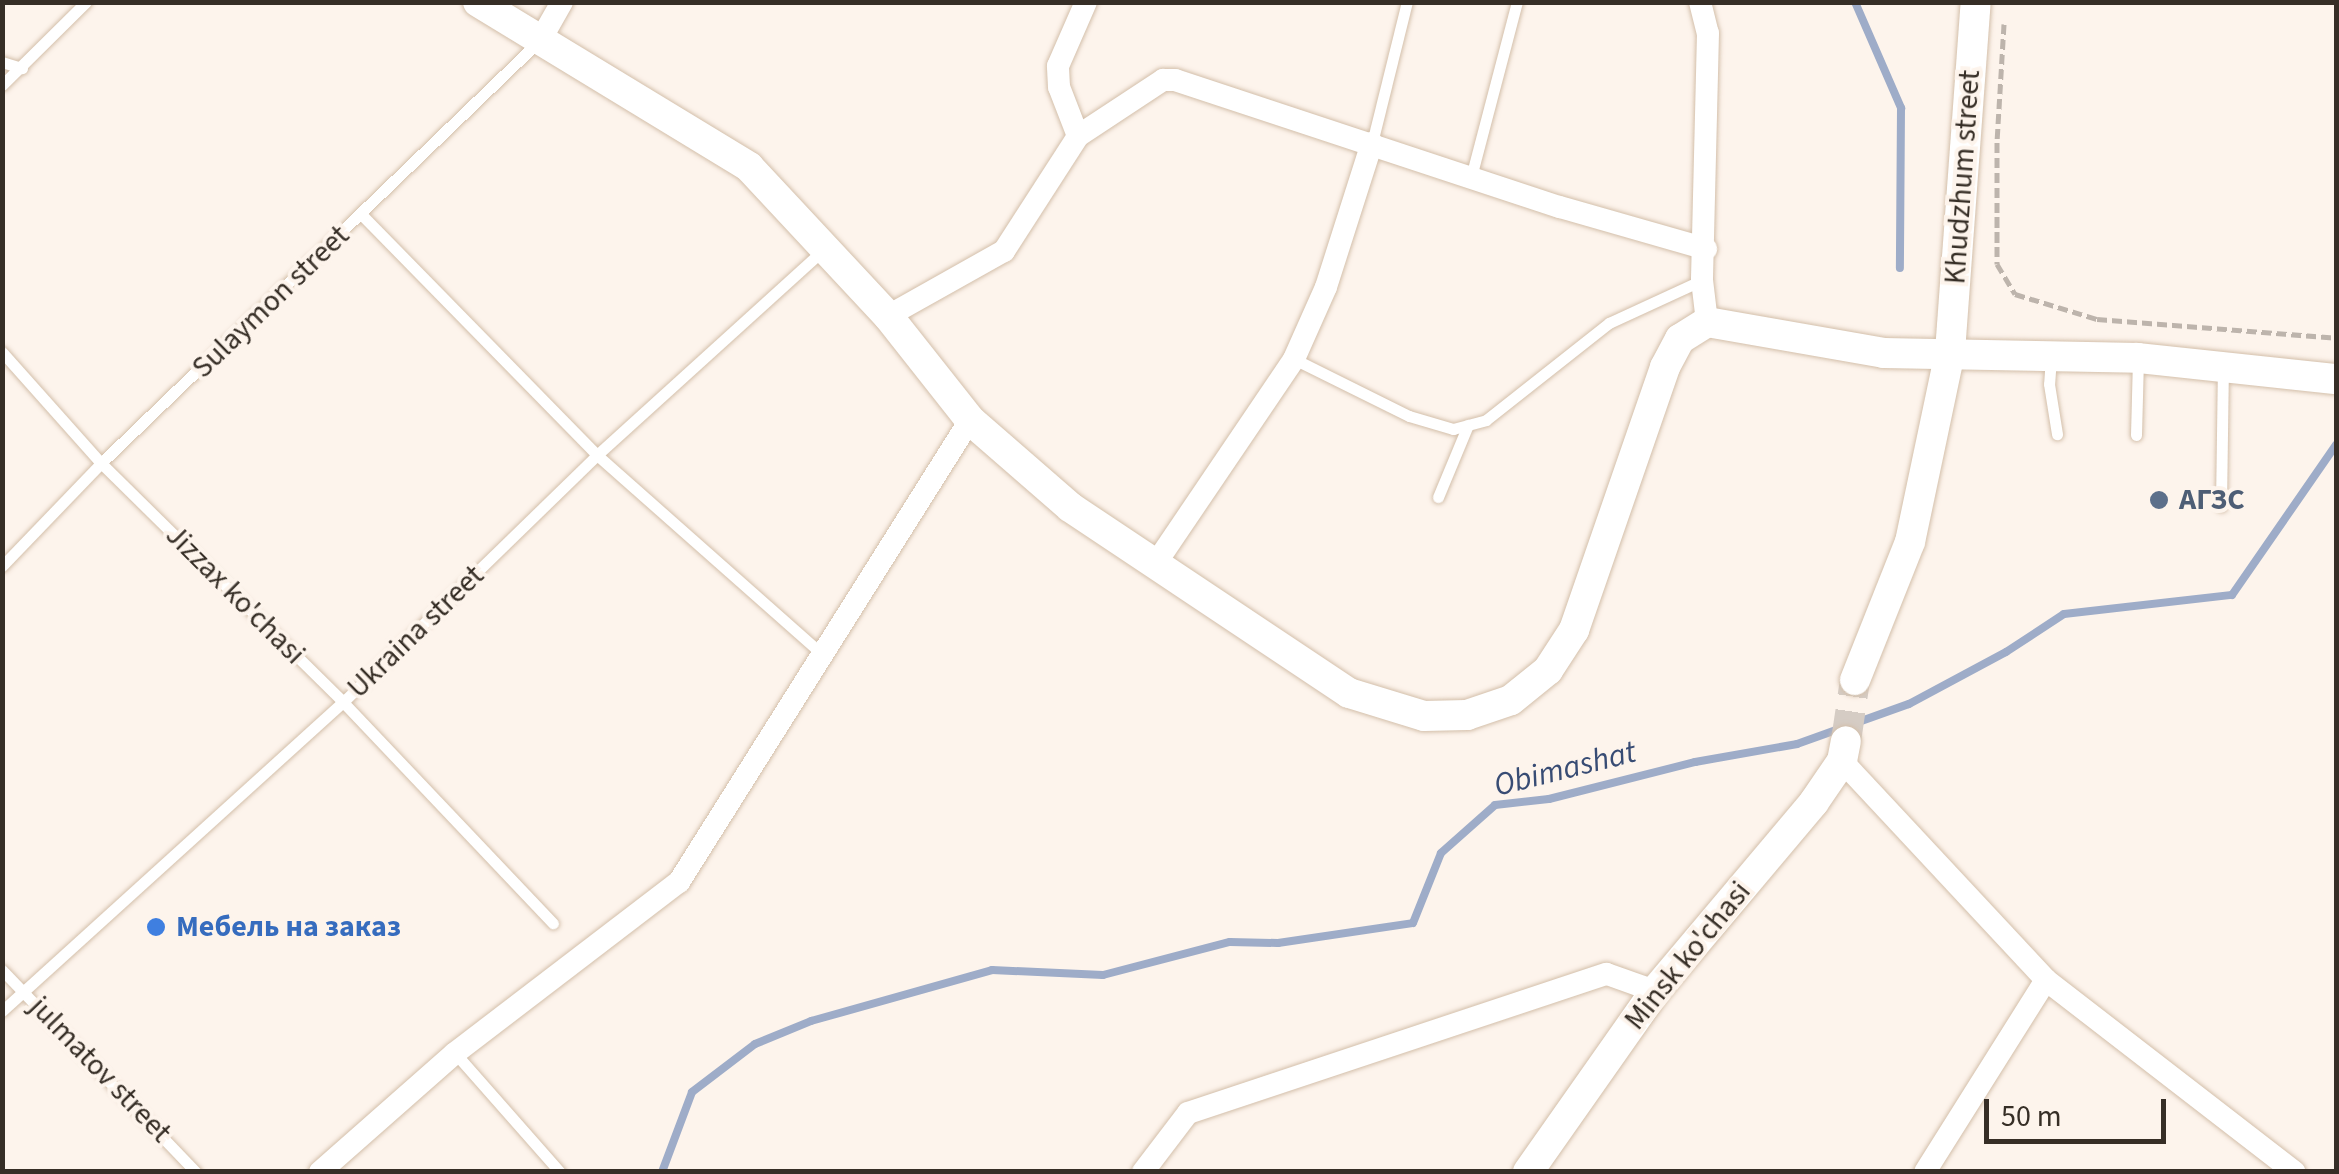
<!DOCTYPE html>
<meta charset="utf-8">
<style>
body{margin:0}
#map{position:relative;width:2339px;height:1174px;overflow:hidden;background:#fdf4ec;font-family:"Source Sans 3",sans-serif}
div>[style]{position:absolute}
.stream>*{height:8px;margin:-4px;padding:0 4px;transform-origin:4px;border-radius:4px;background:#9eacc8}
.tertiary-tunnel>*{height:30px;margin-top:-15px;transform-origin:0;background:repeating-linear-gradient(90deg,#d5ccc4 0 30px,transparent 0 45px)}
.path>*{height:5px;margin-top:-2.5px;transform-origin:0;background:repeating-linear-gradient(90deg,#bdb4ac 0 10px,transparent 0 15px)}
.roads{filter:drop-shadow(0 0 2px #d3bfaa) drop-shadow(0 0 2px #d3bfaa)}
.service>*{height:11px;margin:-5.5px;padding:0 5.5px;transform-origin:5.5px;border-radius:5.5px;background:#fff}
.minor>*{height:22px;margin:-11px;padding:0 11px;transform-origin:11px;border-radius:11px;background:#fff}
.tertiary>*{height:30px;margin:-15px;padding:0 15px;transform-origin:15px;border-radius:15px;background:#fff}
.dots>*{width:28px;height:28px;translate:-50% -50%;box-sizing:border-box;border:5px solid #fdf4ec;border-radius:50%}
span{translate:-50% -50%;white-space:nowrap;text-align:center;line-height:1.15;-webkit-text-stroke:8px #fdf4ec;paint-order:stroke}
.street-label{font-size:30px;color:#362e26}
.service-label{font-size:30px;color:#4e5e75;font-weight:700}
.left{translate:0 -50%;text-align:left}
.shop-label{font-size:30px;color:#366cbe;font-weight:700}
.water-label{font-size:32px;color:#384c74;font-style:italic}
.frame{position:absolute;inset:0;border:5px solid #362e26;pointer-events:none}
.scale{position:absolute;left:1984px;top:1099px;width:182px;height:45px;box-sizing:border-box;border:5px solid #362e26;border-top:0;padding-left:12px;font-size:30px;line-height:35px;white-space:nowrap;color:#362e26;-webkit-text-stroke:8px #fdf4ec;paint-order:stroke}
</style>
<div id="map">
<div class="stream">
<div style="left:1855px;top:2px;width:116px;rotate:66.5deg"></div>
<div style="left:1901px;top:108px;width:160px;rotate:90.4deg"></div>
<div style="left:662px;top:1172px;width:85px;rotate:-69.4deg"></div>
<div style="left:692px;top:1092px;width:79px;rotate:-37.3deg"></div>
<div style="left:755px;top:1044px;width:61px;rotate:-22.3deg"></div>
<div style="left:811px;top:1021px;width:188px;rotate:-15.7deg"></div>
<div style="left:992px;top:970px;width:111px;rotate:2.6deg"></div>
<div style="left:1103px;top:975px;width:131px;rotate:-14.6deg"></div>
<div style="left:1230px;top:942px;width:48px;rotate:1.2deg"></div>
<div style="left:1278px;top:943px;width:136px;rotate:-8.4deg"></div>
<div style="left:1413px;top:923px;width:75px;rotate:-68.2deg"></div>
<div style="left:1441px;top:853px;width:72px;rotate:-41.6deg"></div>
<div style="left:1495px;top:805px;width:54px;rotate:-6.3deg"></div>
<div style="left:1549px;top:799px;width:151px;rotate:-14.2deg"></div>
<div style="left:1695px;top:762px;width:104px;rotate:-10deg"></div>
<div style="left:1797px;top:744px;width:119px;rotate:-19.7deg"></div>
<div style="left:1909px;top:704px;width:110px;rotate:-28.2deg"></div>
<div style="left:2006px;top:652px;width:69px;rotate:-33.2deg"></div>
<div style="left:2064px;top:614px;width:169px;rotate:-6.5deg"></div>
<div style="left:2232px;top:595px;width:183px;rotate:-55.3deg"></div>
</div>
<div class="tertiary-tunnel">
<div style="left:1846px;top:741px;width:62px;rotate:-81.6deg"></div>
</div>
<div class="path">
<div style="left:2004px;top:24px;width:118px;rotate:93.4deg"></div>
<div style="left:1997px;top:142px;width:122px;rotate:90deg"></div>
<div style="left:1997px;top:264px;width:35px;rotate:59deg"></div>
<div style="left:2015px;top:294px;width:86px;rotate:17deg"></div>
<div style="left:2097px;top:319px;width:240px;rotate:4.5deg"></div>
</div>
<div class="roads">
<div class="service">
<div style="left:2px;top:62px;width:21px;rotate:17deg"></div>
<div style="left:2px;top:85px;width:118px;rotate:-44.7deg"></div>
<div style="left:1372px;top:143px;width:145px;rotate:-76.1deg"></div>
<div style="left:1471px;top:177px;width:181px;rotate:-75.3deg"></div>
<div style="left:362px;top:215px;width:336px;rotate:45.6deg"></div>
<div style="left:597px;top:455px;width:302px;rotate:41.5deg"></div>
<div style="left:2px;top:352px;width:149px;rotate:48.3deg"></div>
<div style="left:101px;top:463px;width:340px;rotate:44.6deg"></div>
<div style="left:343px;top:702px;width:305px;rotate:46.5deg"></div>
<div style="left:2051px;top:357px;width:27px;rotate:94deg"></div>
<div style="left:2049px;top:384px;width:51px;rotate:80.9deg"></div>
<div style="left:1294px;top:359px;width:128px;rotate:26.4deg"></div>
<div style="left:1409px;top:416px;width:46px;rotate:16.5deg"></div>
<div style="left:1453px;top:429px;width:34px;rotate:-15deg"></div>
<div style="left:1486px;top:420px;width:157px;rotate:-38.3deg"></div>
<div style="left:1609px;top:323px;width:102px;rotate:-24.8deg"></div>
<div style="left:2136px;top:435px;width:76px;rotate:-88.5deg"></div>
<div style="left:1438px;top:497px;width:78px;rotate:-67.4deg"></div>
<div style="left:2221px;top:506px;width:135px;rotate:-89.2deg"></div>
<div style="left:2px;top:566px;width:143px;rotate:-46.1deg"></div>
<div style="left:101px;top:463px;width:608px;rotate:-43.93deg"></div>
<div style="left:2px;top:970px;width:280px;rotate:46.2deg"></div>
<div style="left:2px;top:1011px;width:460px;rotate:-42.2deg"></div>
<div style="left:343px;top:702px;width:354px;rotate:-44.2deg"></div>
<div style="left:597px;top:455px;width:304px;rotate:-42.2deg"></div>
<div style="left:455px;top:1053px;width:159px;rotate:48.6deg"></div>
</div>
<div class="minor">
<div style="left:1700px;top:2px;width:32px;rotate:76deg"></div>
<div style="left:1708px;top:33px;width:247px;rotate:91.4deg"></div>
<div style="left:1702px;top:280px;width:42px;rotate:83.2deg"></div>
<div style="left:541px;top:39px;width:43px;rotate:-60.4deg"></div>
<div style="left:1078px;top:136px;width:53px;rotate:-111.2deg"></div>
<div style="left:1059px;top:87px;width:21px;rotate:-93deg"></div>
<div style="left:1058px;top:66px;width:70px;rotate:-66.4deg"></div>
<div style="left:888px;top:316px;width:133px;rotate:-29.3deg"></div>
<div style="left:1004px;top:251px;width:137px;rotate:-57.2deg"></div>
<div style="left:1078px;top:136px;width:102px;rotate:-33.4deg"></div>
<div style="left:1163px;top:80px;width:12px"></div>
<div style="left:1175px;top:80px;width:405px;rotate:18.3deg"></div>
<div style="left:1560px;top:207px;width:152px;rotate:16deg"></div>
<div style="left:1156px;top:563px;width:246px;rotate:-55.9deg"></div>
<div style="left:1294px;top:359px;width:79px;rotate:-66deg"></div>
<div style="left:1326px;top:287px;width:151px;rotate:-72.3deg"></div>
<div style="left:1842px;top:761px;width:299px;rotate:47deg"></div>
<div style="left:2046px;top:980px;width:314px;rotate:37.7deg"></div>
<div style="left:320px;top:1172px;width:180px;rotate:-41.4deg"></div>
<div style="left:455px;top:1053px;width:282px;rotate:-37.4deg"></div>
<div style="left:679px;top:882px;width:546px;rotate:-57.79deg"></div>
<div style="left:1143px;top:1172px;width:74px;rotate:-52.7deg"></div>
<div style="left:1188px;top:1113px;width:441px;rotate:-18.4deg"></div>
<div style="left:1607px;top:974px;width:51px;rotate:19.5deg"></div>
<div style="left:1925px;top:1172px;width:227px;rotate:-57.8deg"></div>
</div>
<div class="tertiary">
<div style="left:478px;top:2px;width:317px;rotate:31.3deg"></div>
<div style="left:749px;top:167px;width:204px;rotate:47deg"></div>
<div style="left:888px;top:316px;width:132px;rotate:51.7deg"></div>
<div style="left:970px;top:420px;width:133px;rotate:41deg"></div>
<div style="left:1070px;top:507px;width:335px;rotate:33.7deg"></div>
<div style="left:1349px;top:693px;width:78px;rotate:17deg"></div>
<div style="left:1424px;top:716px;width:43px;rotate:-1.3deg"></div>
<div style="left:1467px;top:715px;width:46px;rotate:-18.8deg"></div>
<div style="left:1511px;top:700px;width:48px;rotate:-39deg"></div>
<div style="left:1548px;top:670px;width:48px;rotate:-57deg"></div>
<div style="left:1574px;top:630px;width:278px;rotate:-70.9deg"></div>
<div style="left:1665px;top:367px;width:32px;rotate:-62deg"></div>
<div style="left:1680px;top:339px;width:32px;rotate:-32deg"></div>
<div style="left:1707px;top:322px;width:180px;rotate:9.9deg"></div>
<div style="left:1884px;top:353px;width:254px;rotate:1.1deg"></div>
<div style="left:2138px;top:358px;width:199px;rotate:6.1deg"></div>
<div style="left:1855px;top:680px;width:149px;rotate:-68.3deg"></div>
<div style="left:1910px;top:542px;width:194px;rotate:-78.1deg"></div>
<div style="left:1950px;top:352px;width:351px;rotate:-85.8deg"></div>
<div style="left:1528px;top:1172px;width:221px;rotate:-54.9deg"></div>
<div style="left:1655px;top:991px;width:247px;rotate:-49.9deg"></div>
<div style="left:1814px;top:802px;width:50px;rotate:-55.7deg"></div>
<div style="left:1842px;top:761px;width:20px;rotate:-79deg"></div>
</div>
</div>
<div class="dots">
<div style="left:2159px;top:500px;background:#5c6f8a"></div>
<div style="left:156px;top:927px;background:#3f7fe0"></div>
</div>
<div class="street-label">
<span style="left:1963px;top:177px;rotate:-86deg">Khudzhum street</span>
<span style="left:271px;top:302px;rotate:-44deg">Sulaymon street</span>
<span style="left:235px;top:595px;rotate:45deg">Jizzax ko'chasi</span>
<span style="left:416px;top:632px;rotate:-44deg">Ukraina street</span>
<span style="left:1688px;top:956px;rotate:-51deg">Minsk ko'chasi</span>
<span style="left:100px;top:1070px;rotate:46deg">julmatov street</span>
</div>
<div class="service-label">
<span class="left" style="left:2179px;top:500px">АГЗС</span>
</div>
<div class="shop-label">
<span class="left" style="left:176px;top:927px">Мебель на заказ</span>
</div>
<div class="water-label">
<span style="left:1565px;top:769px;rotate:-14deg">Obimashat</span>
</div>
<div class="frame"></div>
<div class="scale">50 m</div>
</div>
